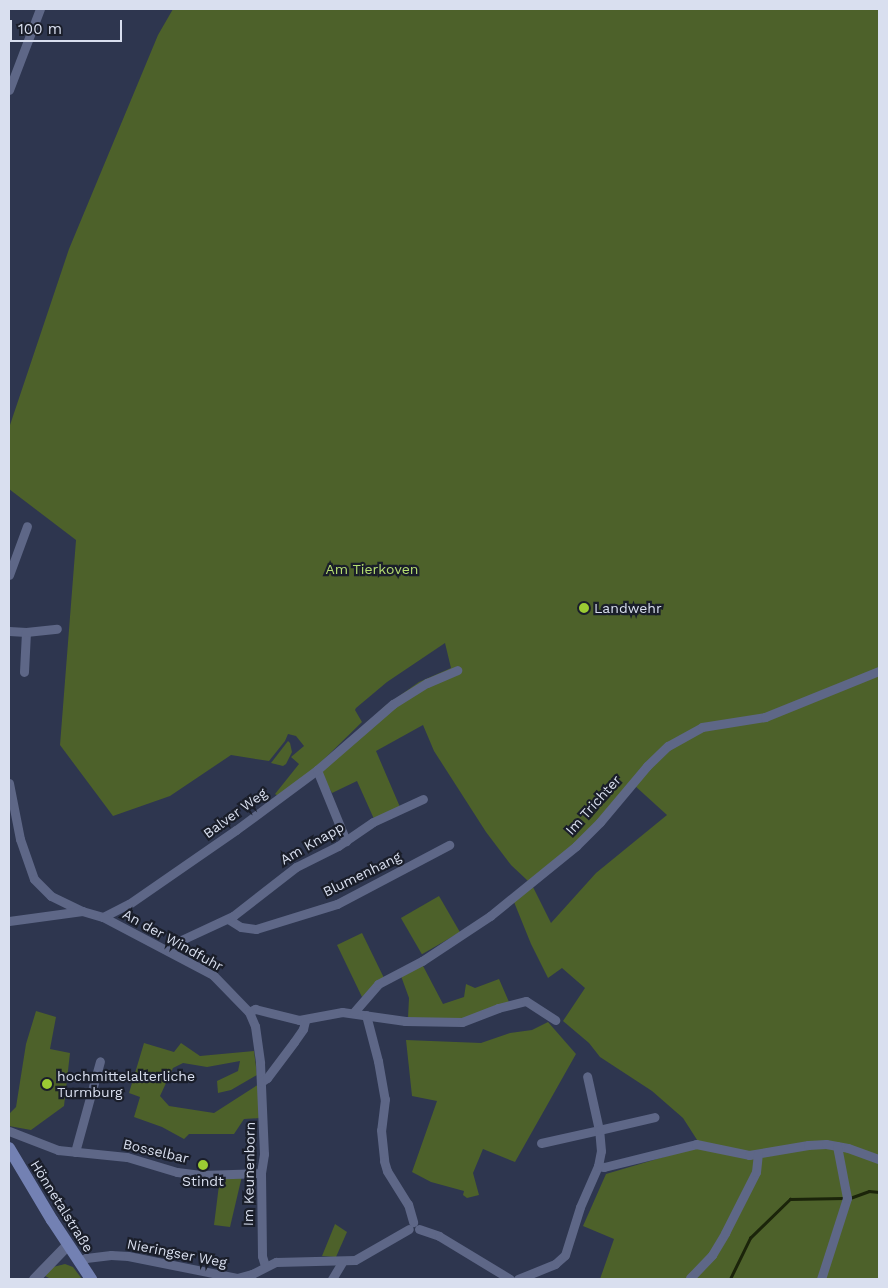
<!DOCTYPE html>
<meta charset="utf-8">
<style>
body{margin:0}
#map{position:relative;width:888px;height:1288px;overflow:hidden;background:#2e364f;font-family:"Work Sans",sans-serif}
div>[style]{position:absolute}
.green>*{inset:0;background:#4d612a;transform-origin:0 0}
.stream>*{height:2.5px;margin:-1.25px;padding:0 1.25px;transform-origin:1.25px;border-radius:1.25px;background:#1b240a}
.minor>*{height:9px;margin:-4.5px;padding:0 4.5px;transform-origin:4.5px;border-radius:4.5px;background:#5e6787}
.tertiary>*{height:11px;margin:-5.5px;padding:0 5.5px;transform-origin:5.5px;border-radius:5.5px;background:#5e6787}
.secondary>*{height:12px;margin:-6px;padding:0 6px;transform-origin:6px;border-radius:6px;background:#7381b3}
.dots>*{width:14px;height:14px;translate:-50% -50%;box-sizing:border-box;border:2px solid #1a1e2a;border-radius:50%}
span{translate:-50% -50%;white-space:nowrap;text-align:center;line-height:1.15;-webkit-text-stroke:4.5px #1a1e2a;paint-order:stroke}
.park-label{font-size:14px;color:#b7df72}
.poi-label{font-size:14px;color:#d9dfef}
.left{translate:0 -50%;text-align:left}
.street-label{font-size:14px;color:#d9dfef}
.frame{position:absolute;inset:0;border:10px solid #d9dfef;pointer-events:none}
.scale{position:absolute;left:10px;top:20px;width:112px;height:22px;box-sizing:border-box;border:2px solid #d9dfef;border-top:0;padding-left:6px;font-size:15px;line-height:18px;white-space:nowrap;color:#d9dfef;-webkit-text-stroke:4px #1a1e2a;paint-order:stroke}
</style>
<div id="map">
<div class="green">
<div style="clip-path:polygon(173px 9px,879px 9px,879px 1279px,600px 1279px,614px 1239px,583px 1226px,606px 1174px,701px 1146px,683px 1118px,652px 1091px,600px 1057px,589px 1043px,563px 1021px,585px 988px,562px 968px,548px 978px,531px 944px,514px 902px,532px 885px,551px 923px,596px 873px,667px 815px,634px 785px,581px 846px,528px 881px,511px 865px,486px 832px,434px 751px,423px 725px,376px 751px,400px 807px,374px 819px,357px 781px,332px 793px,319px 770px,385px 706px,419px 682px,451px 668px,445px 643px,387px 682px,356px 708px,355px 710px,362px 722px,314px 769px,278px 796px,275px 794px,299px 764px,291px 757px,304px 746px,296px 736px,288px 734px,285px 741px,269px 761px,231px 755px,170px 796px,113px 816px,60px 745px,76px 540px,9px 489px,9px 428px,69px 249px,158px 35px)"></div>
<div style="clip-path:polygon(288px 741px,290px 743px,292px 752px,286px 764px,283px 766px,271px 763px)"></div>
<div style="left:439px;top:896px;width:42px;height:44px;rotate:60deg"></div>
<div style="clip-path:polygon(362px 933px,384px 978px,362px 997px,337px 945px)"></div>
<div style="clip-path:polygon(422px 964px,443px 1004px,464px 997px,466px 984px,475px 988px,499px 979px,509px 1002px,462px 1020px,408px 1018px,409px 998px,401px 976px)"></div>
<div style="clip-path:polygon(36px 1011px,56px 1017px,50px 1049px,70px 1053px,64px 1106px,31px 1130px,9px 1126px,9px 1114px,16px 1107px,26px 1044px)"></div>
<div style="clip-path:polygon(548px 1022px,576px 1054px,515px 1162px,483px 1149px,473px 1173px,479px 1195px,467px 1198px,463px 1195px,464px 1191px,431px 1182px,412px 1172px,437px 1101px,412px 1096px,406px 1040px,481px 1043px,510px 1033px,532px 1030px)"></div>
<div style="clip-path:polygon(144px 1043px,174px 1052px,181px 1043px,200px 1056px,254px 1051px,257px 1075px,231px 1090px,218px 1093px,217px 1081px,238px 1071px,240px 1061px,207px 1067px,183px 1063px,173px 1068px,160px 1096px,169px 1106px,214px 1113px,259px 1084px,260px 1118px,244px 1119px,234px 1134px,189px 1134px,184px 1139px,162px 1127px,134px 1117px,140px 1097px,129px 1093px)"></div>
<div style="clip-path:polygon(242px 1176px,230px 1227px,214px 1225px,220px 1177px)"></div>
<div style="clip-path:polygon(335px 1224px,347px 1232px,336px 1257px,322px 1256px)"></div>
<div style="clip-path:polygon(65px 1264px,73px 1267px,82px 1279px,51px 1279px,45px 1276px,53px 1267px)"></div>
</div>
<div class="stream">
<div style="left:850px;top:1198px;width:20px;rotate:-20deg"></div>
<div style="left:869px;top:1191px;width:10px;rotate:6deg"></div>
<div style="left:730px;top:1279px;width:46px;rotate:-64deg"></div>
<div style="left:750px;top:1238px;width:56px;rotate:-44.3deg"></div>
<div style="left:790px;top:1199px;width:54px;rotate:-1.1deg"></div>
</div>
<div class="minor">
<div style="left:9px;top:90px;width:87px;rotate:-69.1deg"></div>
<div style="left:9px;top:575px;width:52px;rotate:-69.8deg"></div>
<div style="left:9px;top:631px;width:17px;rotate:3deg"></div>
<div style="left:26px;top:632px;width:40px;rotate:92.9deg"></div>
<div style="left:26px;top:632px;width:31px;rotate:-6deg"></div>
<div style="left:317px;top:770px;width:77px;rotate:67.8deg"></div>
<div style="left:9px;top:783px;width:57px;rotate:78.9deg"></div>
<div style="left:20px;top:839px;width:42px;rotate:70.7deg"></div>
<div style="left:34px;top:879px;width:24px;rotate:45deg"></div>
<div style="left:51px;top:896px;width:34px;rotate:26deg"></div>
<div style="left:103px;top:917px;width:29px;rotate:-27deg"></div>
<div style="left:129px;top:904px;width:130px;rotate:-34.7deg"></div>
<div style="left:236px;top:830px;width:101px;rotate:-36.5deg"></div>
<div style="left:317px;top:770px;width:101px;rotate:-41deg"></div>
<div style="left:393px;top:704px;width:40px;rotate:-32deg"></div>
<div style="left:427px;top:683px;width:33px;rotate:-23deg"></div>
<div style="left:228px;top:919px;width:15px;rotate:32deg"></div>
<div style="left:241px;top:927px;width:15px;rotate:8deg"></div>
<div style="left:256px;top:929px;width:85px;rotate:-17.2deg"></div>
<div style="left:337px;top:904px;width:127px;rotate:-27.8deg"></div>
<div style="left:9px;top:921px;width:74px;rotate:-7.8deg"></div>
<div style="left:82px;top:911px;width:22px;rotate:16deg"></div>
<div style="left:103px;top:917px;width:124px;rotate:27.8deg"></div>
<div style="left:213px;top:975px;width:52px;rotate:45.8deg"></div>
<div style="left:249px;top:1012px;width:7px;rotate:-27deg"></div>
<div style="left:255px;top:1009px;width:45px;rotate:14deg"></div>
<div style="left:299px;top:1020px;width:44px;rotate:-10.5deg"></div>
<div style="left:342px;top:1012px;width:64px;rotate:8.1deg"></div>
<div style="left:405px;top:1021px;width:57px;rotate:1deg"></div>
<div style="left:462px;top:1022px;width:39px;rotate:-21deg"></div>
<div style="left:498px;top:1008px;width:29px;rotate:-14deg"></div>
<div style="left:526px;top:1001px;width:35px;rotate:33deg"></div>
<div style="left:170px;top:951px;width:11px;rotate:-52deg"></div>
<div style="left:177px;top:942px;width:62px;rotate:-24.9deg"></div>
<div style="left:233px;top:916px;width:80px;rotate:-37.9deg"></div>
<div style="left:296px;top:867px;width:47px;rotate:-26.6deg"></div>
<div style="left:338px;top:846px;width:42px;rotate:-34.4deg"></div>
<div style="left:373px;top:822px;width:55px;rotate:-24.7deg"></div>
<div style="left:249px;top:1012px;width:15px;rotate:67deg"></div>
<div style="left:255px;top:1026px;width:37px;rotate:82deg"></div>
<div style="left:260px;top:1063px;width:91px;rotate:87.5deg"></div>
<div style="left:264px;top:1154px;width:19px;rotate:99deg"></div>
<div style="left:261px;top:1173px;width:83px;rotate:89.3deg"></div>
<div style="left:262px;top:1256px;width:10px;rotate:73deg"></div>
<div style="left:354px;top:1012px;width:37px;rotate:-49deg"></div>
<div style="left:378px;top:984px;width:50px;rotate:-27.6deg"></div>
<div style="left:422px;top:961px;width:82px;rotate:-33.5deg"></div>
<div style="left:490px;top:916px;width:111px;rotate:-39.1deg"></div>
<div style="left:576px;top:846px;width:34px;rotate:-45deg"></div>
<div style="left:600px;top:822px;width:73px;rotate:-50deg"></div>
<div style="left:647px;top:766px;width:29px;rotate:-44deg"></div>
<div style="left:668px;top:746px;width:39px;rotate:-29deg"></div>
<div style="left:702px;top:727px;width:64px;rotate:-9deg"></div>
<div style="left:765px;top:717px;width:123px;rotate:-22deg"></div>
<div style="left:366px;top:1015px;width:48px;rotate:75.4deg"></div>
<div style="left:378px;top:1061px;width:39px;rotate:80deg"></div>
<div style="left:385px;top:1099px;width:31px;rotate:97deg"></div>
<div style="left:381px;top:1130px;width:31px;rotate:84deg"></div>
<div style="left:384px;top:1161px;width:10px;rotate:73deg"></div>
<div style="left:387px;top:1171px;width:39px;rotate:58deg"></div>
<div style="left:408px;top:1204px;width:19px;rotate:74deg"></div>
<div style="left:261px;top:1082px;width:7px;rotate:-34deg"></div>
<div style="left:267px;top:1078px;width:45px;rotate:-53.1deg"></div>
<div style="left:294px;top:1042px;width:16px;rotate:-55deg"></div>
<div style="left:303px;top:1029px;width:8px;rotate:-76deg"></div>
<div style="left:9px;top:1131px;width:53px;rotate:21.2deg"></div>
<div style="left:58px;top:1150px;width:69px;rotate:5.8deg"></div>
<div style="left:127px;top:1157px;width:52px;rotate:16.7deg"></div>
<div style="left:177px;top:1172px;width:24px;rotate:7deg"></div>
<div style="left:201px;top:1175px;width:60px;rotate:-1.9deg"></div>
<div style="left:541px;top:1143px;width:59px;rotate:-12.6deg"></div>
<div style="left:599px;top:1130px;width:55px;rotate:-102.5deg"></div>
<div style="left:75px;top:1152px;width:94px;rotate:-74.6deg"></div>
<div style="left:598px;top:1166px;width:6px;rotate:9deg"></div>
<div style="left:604px;top:1167px;width:95px;rotate:-14deg"></div>
<div style="left:696px;top:1144px;width:54px;rotate:11.7deg"></div>
<div style="left:749px;top:1155px;width:60px;rotate:-9.6deg"></div>
<div style="left:808px;top:1145px;width:18px;rotate:-3deg"></div>
<div style="left:826px;top:1144px;width:22px;rotate:10deg"></div>
<div style="left:848px;top:1148px;width:33px;rotate:20deg"></div>
<div style="left:419px;top:1229px;width:21px;rotate:19deg"></div>
<div style="left:439px;top:1236px;width:83px;rotate:31.2deg"></div>
<div style="left:79px;top:1262px;width:8px;rotate:-30deg"></div>
<div style="left:86px;top:1258px;width:25px;rotate:-7deg"></div>
<div style="left:111px;top:1255px;width:17px;rotate:3deg"></div>
<div style="left:128px;top:1256px;width:111px;rotate:11.4deg"></div>
<div style="left:237px;top:1278px;width:16px;rotate:-15deg"></div>
<div style="left:252px;top:1274px;width:27px;rotate:-27deg"></div>
<div style="left:276px;top:1262px;width:79px;rotate:-1.5deg"></div>
<div style="left:355px;top:1260px;width:62px;rotate:-29.9deg"></div>
<div style="left:690px;top:1278px;width:32px;rotate:-46deg"></div>
<div style="left:712px;top:1255px;width:26px;rotate:-59deg"></div>
<div style="left:725px;top:1233px;width:68px;rotate:-63.1deg"></div>
<div style="left:756px;top:1172px;width:18px;rotate:-84deg"></div>
<div style="left:332px;top:1279px;width:21px;rotate:-59deg"></div>
<div style="left:518px;top:1279px;width:40px;rotate:-22deg"></div>
<div style="left:555px;top:1264px;width:13px;rotate:-42deg"></div>
<div style="left:565px;top:1255px;width:50px;rotate:-72.6deg"></div>
<div style="left:580px;top:1207px;width:45px;rotate:-66.3deg"></div>
<div style="left:598px;top:1166px;width:15px;rotate:-79deg"></div>
<div style="left:601px;top:1151px;width:21px;rotate:-95deg"></div>
<div style="left:599px;top:1130px;width:57px;rotate:-13.1deg"></div>
<div style="left:821px;top:1279px;width:85px;rotate:-72.2deg"></div>
<div style="left:847px;top:1198px;width:53px;rotate:-100.9deg"></div>
</div>
<div class="tertiary">
<div style="left:34px;top:1279px;width:47px;rotate:-45.9deg"></div>
</div>
<div class="secondary">
<div style="left:9px;top:1148px;width:84px;rotate:59.2deg"></div>
<div style="left:52px;top:1220px;width:71px;rotate:56.5deg"></div>
</div>
<div class="dots">
<div style="left:584px;top:608px;background:#9bcb33"></div>
<div style="left:47px;top:1084px;background:#9bcb33"></div>
<div style="left:203px;top:1165px;background:#9bcb33"></div>
</div>
<div class="park-label">
<span style="left:372px;top:569px">Am Tierkoven</span>
</div>
<div class="poi-label">
<span class="left" style="left:594px;top:608px">Landwehr</span>
<span class="left" style="left:57px;top:1084px">hochmittelalterliche<br>Turmburg</span>
<span style="left:203px;top:1181px">Stindt</span>
</div>
<div class="street-label">
<span style="left:593px;top:805px;rotate:-48deg">Im Trichter</span>
<span style="left:235px;top:813px;rotate:-36deg">Balver Weg</span>
<span style="left:312px;top:843px;rotate:-30deg">Am Knapp</span>
<span style="left:362px;top:874px;rotate:-26deg">Blumenhang</span>
<span style="left:173px;top:940px;rotate:29deg">An der Windfuhr</span>
<span style="left:156px;top:1151px;rotate:13deg">Bosselbar</span>
<span style="left:249px;top:1174px;rotate:-89deg">Im Keunenborn</span>
<span style="left:62px;top:1206px;rotate:58deg">Hönnetalstraße</span>
<span style="left:177px;top:1253px;rotate:11deg">Nieringser Weg</span>
</div>
<div class="frame"></div>
<div class="scale">100 m</div>
</div>
